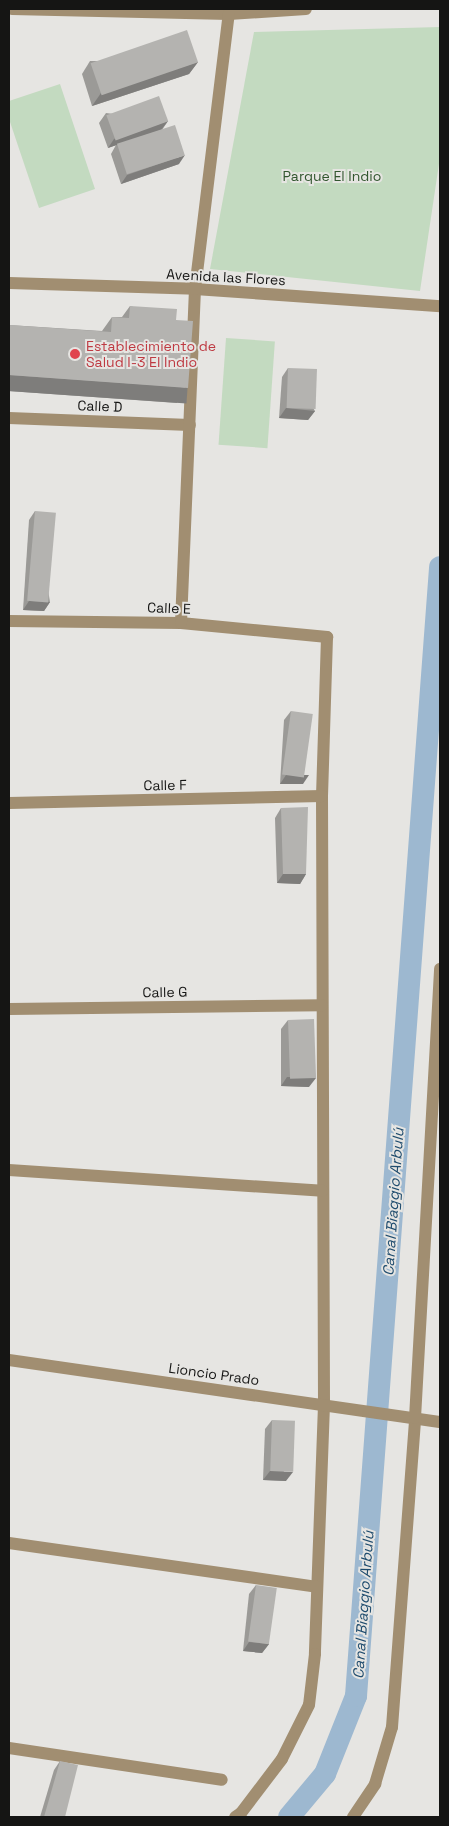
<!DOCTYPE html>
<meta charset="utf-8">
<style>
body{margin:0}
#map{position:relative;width:449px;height:1826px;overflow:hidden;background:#e6e5e2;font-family:"Space Grotesk",sans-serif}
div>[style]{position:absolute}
.green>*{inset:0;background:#c3dac0;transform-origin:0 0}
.canal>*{height:22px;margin:-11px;padding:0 11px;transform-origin:11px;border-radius:11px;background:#9db8d0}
.minor>*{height:12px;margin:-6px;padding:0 6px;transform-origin:6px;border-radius:6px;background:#a18e71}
.wall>*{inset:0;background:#9b9a97}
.shaded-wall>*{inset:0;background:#7e7d7b;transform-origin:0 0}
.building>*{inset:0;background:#b4b3b0;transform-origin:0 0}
.dots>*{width:14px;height:14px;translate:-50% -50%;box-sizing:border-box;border:2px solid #e6e5e2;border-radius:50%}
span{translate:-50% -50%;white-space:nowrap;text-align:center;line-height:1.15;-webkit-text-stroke:4px #e6e5e2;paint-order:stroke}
.park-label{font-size:14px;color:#32562f}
.street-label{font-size:14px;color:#151514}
.health-label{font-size:14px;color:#be3a42}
.left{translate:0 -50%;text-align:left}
.water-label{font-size:15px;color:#1f4c6e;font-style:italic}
.frame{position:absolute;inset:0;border:10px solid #151514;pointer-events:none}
</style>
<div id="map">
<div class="green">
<div style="clip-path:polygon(440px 27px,440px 157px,420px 291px,210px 269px,254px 32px)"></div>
<div style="clip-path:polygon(60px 84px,95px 189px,39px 208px,9px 119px,9px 101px)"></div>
<div style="left:226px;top:338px;width:49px;height:107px;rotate:4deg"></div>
</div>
<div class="canal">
<div style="left:289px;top:1817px;width:56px;rotate:-50.1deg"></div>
<div style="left:325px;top:1774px;width:84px;rotate:-68.3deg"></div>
<div style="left:356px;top:1696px;width:1132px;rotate:-85.74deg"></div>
</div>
<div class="minor">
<div style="left:12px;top:9px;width:217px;rotate:1.3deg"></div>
<div style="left:229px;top:14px;width:77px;rotate:-3.7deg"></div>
<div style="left:9px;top:283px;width:186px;rotate:1.8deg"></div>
<div style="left:195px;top:289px;width:246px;rotate:4deg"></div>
<div style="left:9px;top:418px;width:181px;rotate:2.2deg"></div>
<div style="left:9px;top:621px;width:172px;rotate:0.7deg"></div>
<div style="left:181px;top:623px;width:147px;rotate:5.5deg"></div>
<div style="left:327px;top:637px;width:159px;rotate:91.8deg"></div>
<div style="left:322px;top:796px;width:609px;rotate:89.81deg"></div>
<div style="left:324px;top:1405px;width:249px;rotate:92.1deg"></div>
<div style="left:315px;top:1654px;width:51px;rotate:96.7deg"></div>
<div style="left:309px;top:1705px;width:60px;rotate:116.6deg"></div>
<div style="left:282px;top:1759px;width:68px;rotate:127.2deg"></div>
<div style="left:241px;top:1813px;width:7px;rotate:146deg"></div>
<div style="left:181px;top:623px;width:334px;rotate:-87.6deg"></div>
<div style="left:195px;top:289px;width:277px;rotate:-83deg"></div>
<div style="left:9px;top:803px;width:313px;rotate:-1.3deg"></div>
<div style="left:9px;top:1009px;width:313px;rotate:-0.7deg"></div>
<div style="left:9px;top:1170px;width:314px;rotate:3.8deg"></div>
<div style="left:9px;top:1360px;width:435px;rotate:8.2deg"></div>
<div style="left:9px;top:1543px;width:311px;rotate:8.1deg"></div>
<div style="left:9px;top:1748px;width:215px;rotate:8.5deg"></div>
<div style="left:353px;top:1817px;width:40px;rotate:-56deg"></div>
<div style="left:375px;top:1784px;width:59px;rotate:-73.4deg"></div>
<div style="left:392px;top:1727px;width:310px;rotate:-85.7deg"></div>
<div style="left:415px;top:1418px;width:450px;rotate:-86.8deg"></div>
</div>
<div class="wall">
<div style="clip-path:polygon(90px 61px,198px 62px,189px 74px,92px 106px,82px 74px)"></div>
<div style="clip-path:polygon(106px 113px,168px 121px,162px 130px,179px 164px,121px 184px,111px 154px,116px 145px,108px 148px,99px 123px)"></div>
<div style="clip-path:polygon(130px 306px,176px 320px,177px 403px,9px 391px,9px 325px,102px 331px,112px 317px,122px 317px)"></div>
<div style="clip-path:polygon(288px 368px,315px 411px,308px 420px,279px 418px,282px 377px)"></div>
<div style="clip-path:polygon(35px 511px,50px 602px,44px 611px,23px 610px,29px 520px)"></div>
<div style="clip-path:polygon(291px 711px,303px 784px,280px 784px,284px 720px)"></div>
<div style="clip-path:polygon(281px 808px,306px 874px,300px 884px,277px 883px,275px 818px)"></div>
<div style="clip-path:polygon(288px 1020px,309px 1087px,281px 1086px,281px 1029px)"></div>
<div style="clip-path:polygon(272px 1420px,286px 1481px,263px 1480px,265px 1429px)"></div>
<div style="clip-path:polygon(256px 1585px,269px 1644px,262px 1653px,243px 1651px,249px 1594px)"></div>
<div style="clip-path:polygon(60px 1761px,65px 1817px,40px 1817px,54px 1770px)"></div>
</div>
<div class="shaded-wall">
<div style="clip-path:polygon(198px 62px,189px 74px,92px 106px,101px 93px)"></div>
<div style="clip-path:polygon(168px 121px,161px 130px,108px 148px,114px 139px)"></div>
<div style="clip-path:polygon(185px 155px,179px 164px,121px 184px,127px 175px)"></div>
<div style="left:9px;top:375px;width:179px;height:16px;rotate:4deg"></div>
<div style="clip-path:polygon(286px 408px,315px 411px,308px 420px,279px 418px)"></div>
<div style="clip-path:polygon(29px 601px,50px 602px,44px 611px,23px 610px)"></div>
<div style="clip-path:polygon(286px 775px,309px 775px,303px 784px,280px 784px)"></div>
<div style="clip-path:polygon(283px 874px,306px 874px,300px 884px,277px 883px)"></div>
<div style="clip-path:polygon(287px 1077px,316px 1078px,309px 1087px,281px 1086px)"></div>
<div style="clip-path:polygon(270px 1471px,293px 1472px,286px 1481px,263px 1480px)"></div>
<div style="clip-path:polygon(249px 1642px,269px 1644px,262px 1653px,243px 1651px)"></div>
</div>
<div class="building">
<div style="left:187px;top:30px;width:34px;height:102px;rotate:71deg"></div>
<div style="left:159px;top:96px;width:27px;height:56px;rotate:70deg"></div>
<div style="left:175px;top:125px;width:32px;height:61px;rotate:72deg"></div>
<div style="clip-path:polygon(130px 306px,177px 309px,176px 320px,193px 321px,188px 388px,9px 375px,9px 325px,111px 332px,112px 317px,129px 318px)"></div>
<div style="left:288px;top:368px;width:29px;height:40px;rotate:2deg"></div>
<div style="left:35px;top:511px;width:21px;height:90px;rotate:5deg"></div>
<div style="left:291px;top:711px;width:22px;height:64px;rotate:8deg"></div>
<div style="clip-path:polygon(308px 807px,306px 874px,283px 874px,281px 808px)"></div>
<div style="left:314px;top:1019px;width:59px;height:26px;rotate:88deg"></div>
<div style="left:272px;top:1420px;width:23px;height:51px;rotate:2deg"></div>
<div style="left:256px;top:1585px;width:21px;height:57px;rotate:8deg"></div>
<div style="clip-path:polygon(60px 1761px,78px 1765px,65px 1817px,44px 1817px)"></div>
</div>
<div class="dots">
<div style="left:75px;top:354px;background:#e0444e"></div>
</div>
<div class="park-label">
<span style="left:332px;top:176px">Parque El Indio</span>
</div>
<div class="street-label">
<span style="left:226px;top:277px;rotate:3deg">Avenida las Flores</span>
<span style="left:100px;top:406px;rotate:2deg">Calle D</span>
<span style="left:169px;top:608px;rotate:2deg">Calle E</span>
<span style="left:165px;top:785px;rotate:-1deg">Calle F</span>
<span style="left:165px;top:992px;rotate:-1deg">Calle G</span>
<span style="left:214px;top:1374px;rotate:8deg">Lioncio Prado</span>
</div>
<div class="health-label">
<span class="left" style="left:86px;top:354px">Establecimiento de<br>Salud I-3 El Indio</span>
</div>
<div class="water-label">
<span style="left:393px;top:1202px;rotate:-86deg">Canal Biaggio Arbulú</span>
<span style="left:363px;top:1605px;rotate:-86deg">Canal Biaggio Arbulú</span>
</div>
<div class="frame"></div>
</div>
